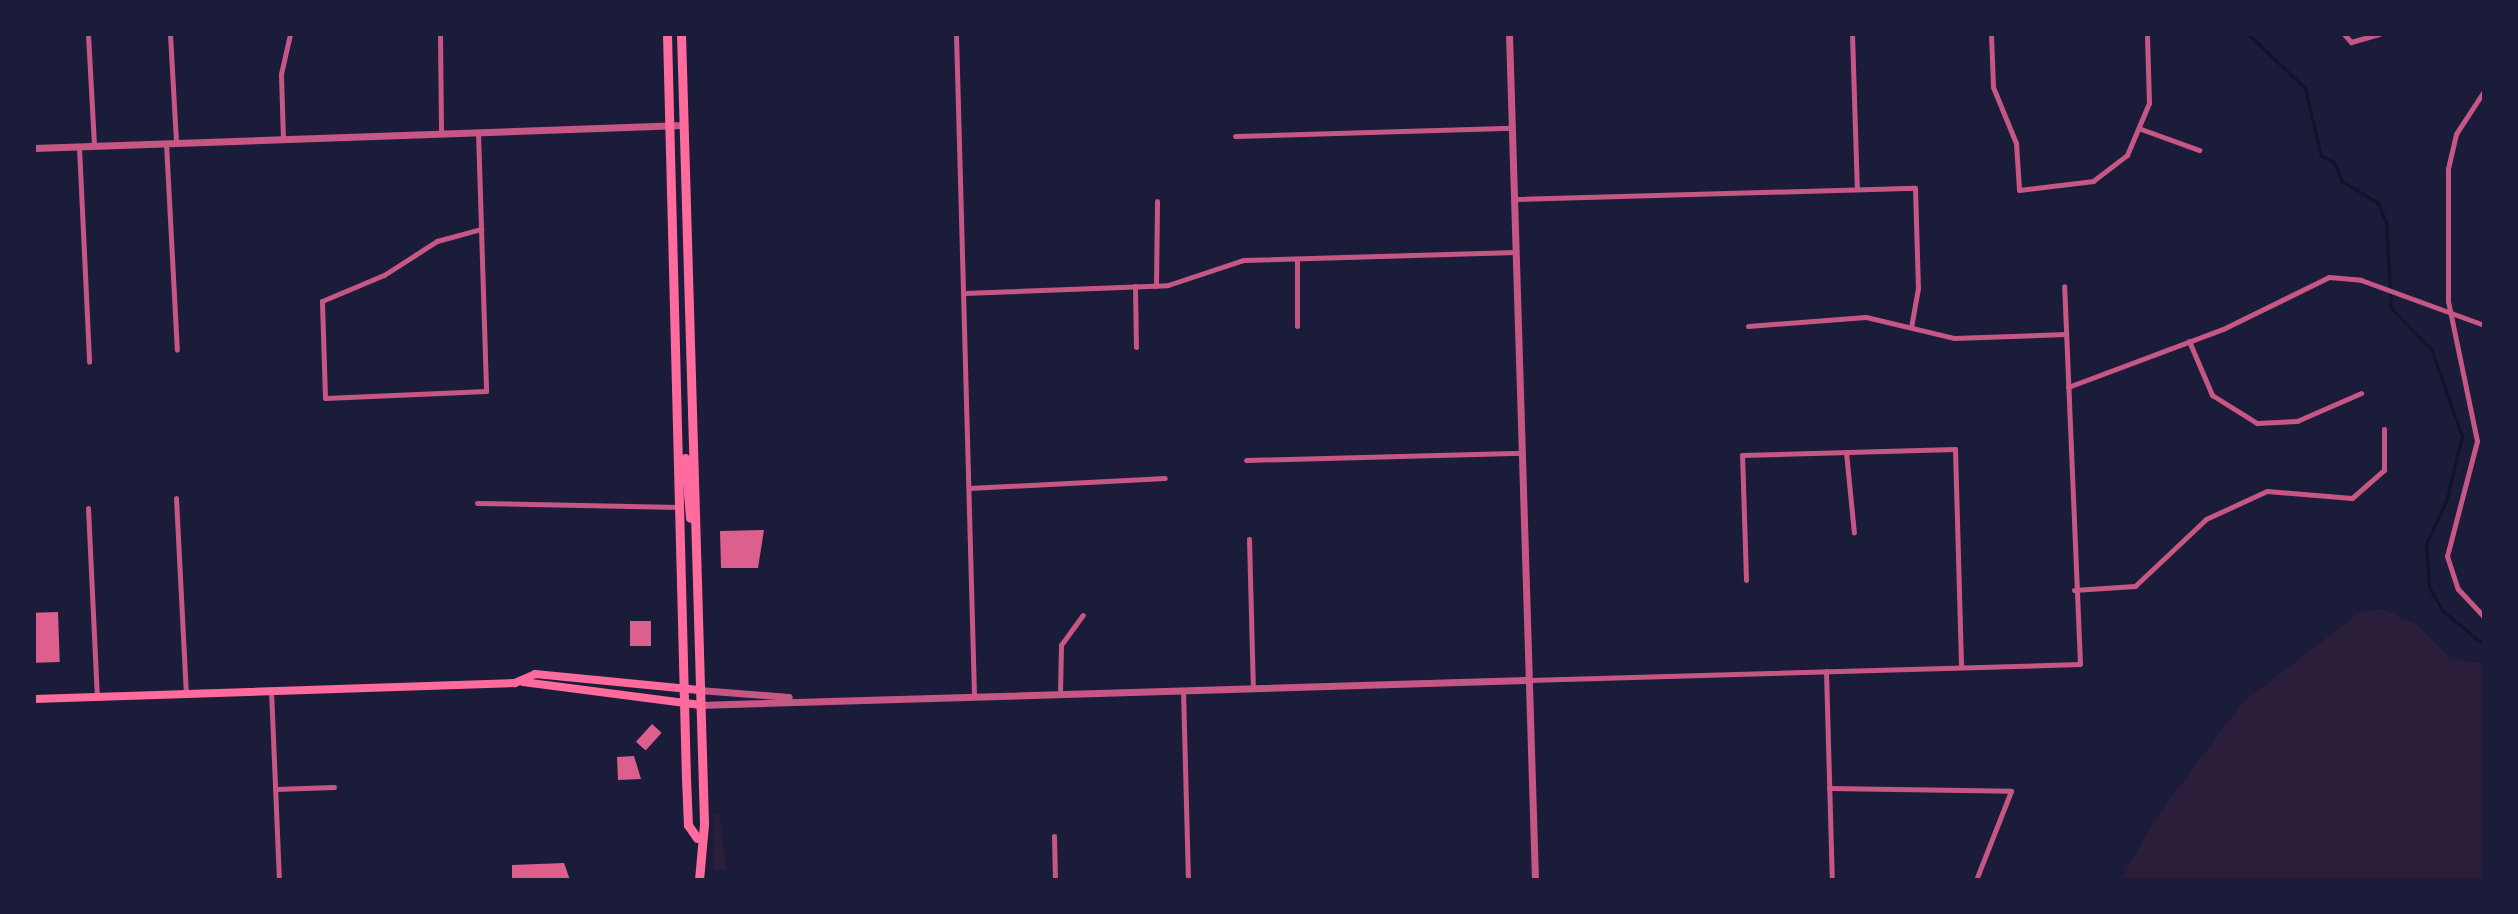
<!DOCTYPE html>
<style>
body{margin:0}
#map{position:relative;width:2518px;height:914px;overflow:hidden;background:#1b1b3a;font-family:"Fira Sans Condensed",sans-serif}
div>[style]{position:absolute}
.green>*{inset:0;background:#2a1e3b}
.stream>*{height:3px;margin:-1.5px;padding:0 1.5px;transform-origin:1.5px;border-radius:1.5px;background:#12122b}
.building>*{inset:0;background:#dd5f8e;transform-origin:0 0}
.minor>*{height:5px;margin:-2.5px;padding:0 2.5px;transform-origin:2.5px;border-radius:2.5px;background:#c65784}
.tertiary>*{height:7px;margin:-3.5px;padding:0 3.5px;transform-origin:3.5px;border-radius:3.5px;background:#c65784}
.secondary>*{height:8px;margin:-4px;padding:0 4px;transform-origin:4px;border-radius:4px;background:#ff6b9d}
.primary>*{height:9px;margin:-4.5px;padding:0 4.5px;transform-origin:4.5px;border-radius:4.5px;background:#ff6b9d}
span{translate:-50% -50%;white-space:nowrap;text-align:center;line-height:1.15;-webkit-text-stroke:6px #1b1b3a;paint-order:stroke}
.frame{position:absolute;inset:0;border:36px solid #1b1b3a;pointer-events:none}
</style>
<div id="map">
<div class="green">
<div style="clip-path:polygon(2382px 609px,2416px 624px,2451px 659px,2484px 664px,2484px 880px,2121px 880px,2155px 819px,2243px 702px,2359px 613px)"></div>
<div style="clip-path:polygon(714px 813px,720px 814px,726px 869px,713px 869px)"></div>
</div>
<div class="stream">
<div style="left:2248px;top:34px;width:79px;rotate:43.5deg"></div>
<div style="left:2305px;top:88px;width:70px;rotate:76.8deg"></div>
<div style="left:2321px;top:156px;width:14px;rotate:25deg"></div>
<div style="left:2334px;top:162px;width:21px;rotate:67deg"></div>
<div style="left:2342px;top:181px;width:42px;rotate:31.4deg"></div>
<div style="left:2378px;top:203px;width:21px;rotate:67deg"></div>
<div style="left:2386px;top:222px;width:86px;rotate:86.7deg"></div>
<div style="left:2391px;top:308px;width:57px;rotate:45.7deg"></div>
<div style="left:2431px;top:349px;width:92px;rotate:70.4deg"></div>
<div style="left:2462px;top:436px;width:67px;rotate:103.8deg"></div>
<div style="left:2446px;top:501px;width:47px;rotate:114.9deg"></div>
<div style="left:2426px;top:544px;width:43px;rotate:86deg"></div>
<div style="left:2429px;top:587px;width:28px;rotate:60deg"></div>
<div style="left:2443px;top:611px;width:53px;rotate:39.7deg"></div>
</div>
<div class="building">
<div style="clip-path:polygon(764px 530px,758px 568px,721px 568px,720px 531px)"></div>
<div style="left:58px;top:612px;width:50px;height:24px;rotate:88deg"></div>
<div style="left:630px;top:621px;width:21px;height:25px"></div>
<div style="left:652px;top:724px;width:13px;height:24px;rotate:42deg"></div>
<div style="clip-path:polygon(634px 756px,641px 779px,618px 780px,617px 757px)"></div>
<div style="clip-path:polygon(564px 863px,570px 880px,512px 880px,512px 865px)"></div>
</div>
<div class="minor">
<div style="left:88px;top:34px;width:112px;rotate:86.9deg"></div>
<div style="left:170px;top:34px;width:109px;rotate:86.8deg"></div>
<div style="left:440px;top:34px;width:99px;rotate:89.4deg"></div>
<div style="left:956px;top:34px;width:661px;rotate:88.44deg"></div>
<div style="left:1852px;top:34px;width:155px;rotate:88.2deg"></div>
<div style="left:1991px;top:34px;width:53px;rotate:87.8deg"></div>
<div style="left:1993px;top:87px;width:61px;rotate:67.7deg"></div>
<div style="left:2016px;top:143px;width:47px;rotate:86.3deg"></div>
<div style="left:2019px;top:190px;width:75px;rotate:-6.9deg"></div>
<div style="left:2093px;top:181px;width:43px;rotate:-37.4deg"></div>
<div style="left:2127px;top:155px;width:56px;rotate:-67.1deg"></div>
<div style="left:2149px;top:103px;width:68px;rotate:-91.7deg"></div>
<div style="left:2344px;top:34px;width:11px;rotate:49deg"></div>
<div style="left:2351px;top:42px;width:29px;rotate:-16deg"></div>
<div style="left:2484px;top:91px;width:51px;rotate:123.1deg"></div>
<div style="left:2456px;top:134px;width:36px;rotate:103deg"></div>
<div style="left:2448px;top:169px;width:132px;rotate:90deg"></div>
<div style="left:2448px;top:301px;width:143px;rotate:78.3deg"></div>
<div style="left:2477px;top:441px;width:119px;rotate:104.6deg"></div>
<div style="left:2447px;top:556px;width:35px;rotate:72deg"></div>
<div style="left:2458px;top:589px;width:38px;rotate:47deg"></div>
<div style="left:2141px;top:129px;width:62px;rotate:19.9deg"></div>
<div style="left:478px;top:132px;width:97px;rotate:88.2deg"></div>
<div style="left:1235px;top:136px;width:277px;rotate:-1.7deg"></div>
<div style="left:283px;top:139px;width:65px;rotate:-91.8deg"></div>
<div style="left:281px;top:74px;width:41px;rotate:-77.3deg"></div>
<div style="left:166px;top:143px;width:207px;rotate:87deg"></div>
<div style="left:79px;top:147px;width:215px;rotate:87.3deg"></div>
<div style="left:1514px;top:199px;width:401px;rotate:-1.6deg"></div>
<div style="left:1915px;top:188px;width:100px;rotate:88.3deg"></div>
<div style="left:1918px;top:288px;width:39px;rotate:100deg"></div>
<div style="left:481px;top:229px;width:162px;rotate:88.2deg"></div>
<div style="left:486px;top:391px;width:161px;rotate:177.5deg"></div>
<div style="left:325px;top:398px;width:97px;rotate:-91.8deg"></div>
<div style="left:322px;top:301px;width:67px;rotate:-22.8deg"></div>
<div style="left:384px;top:275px;width:63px;rotate:-32.7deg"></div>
<div style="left:437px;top:241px;width:46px;rotate:-15.3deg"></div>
<div style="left:1297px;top:259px;width:67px;rotate:90deg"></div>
<div style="left:1135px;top:286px;width:61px;rotate:89.1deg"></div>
<div style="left:1156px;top:286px;width:85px;rotate:-89.3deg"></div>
<div style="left:964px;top:293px;width:204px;rotate:-2.2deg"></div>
<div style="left:1168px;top:285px;width:79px;rotate:-18.4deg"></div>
<div style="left:1243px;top:260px;width:273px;rotate:-1.7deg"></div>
<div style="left:1748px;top:326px;width:118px;rotate:-4.4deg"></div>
<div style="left:1866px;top:317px;width:90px;rotate:13.4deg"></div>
<div style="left:1954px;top:338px;width:112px;rotate:-2deg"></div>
<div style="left:2189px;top:341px;width:59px;rotate:66.9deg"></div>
<div style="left:2212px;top:395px;width:53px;rotate:31.9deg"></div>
<div style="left:2257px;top:423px;width:40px;rotate:-2.9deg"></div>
<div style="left:2297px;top:421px;width:70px;rotate:-23.6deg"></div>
<div style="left:2068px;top:387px;width:165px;rotate:-20.5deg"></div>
<div style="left:2223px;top:329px;width:118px;rotate:-26.1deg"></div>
<div style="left:2329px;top:277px;width:32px;rotate:5deg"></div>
<div style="left:2361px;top:280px;width:131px;rotate:20.1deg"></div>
<div style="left:1846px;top:452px;width:81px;rotate:84.4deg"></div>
<div style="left:1246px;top:460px;width:276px;rotate:-1.5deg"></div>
<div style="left:969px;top:488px;width:196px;rotate:-2.9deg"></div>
<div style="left:176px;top:498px;width:196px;rotate:87.1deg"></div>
<div style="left:477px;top:503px;width:202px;rotate:1.1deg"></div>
<div style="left:88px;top:508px;width:188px;rotate:87.3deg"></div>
<div style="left:1249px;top:539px;width:149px;rotate:88.5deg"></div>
<div style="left:1746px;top:580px;width:125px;rotate:-91.8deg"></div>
<div style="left:1742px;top:455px;width:213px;rotate:-1.6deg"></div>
<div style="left:1955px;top:449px;width:217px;rotate:88.4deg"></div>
<div style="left:2074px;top:590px;width:61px;rotate:-3.8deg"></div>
<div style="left:2135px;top:586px;width:98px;rotate:-43.3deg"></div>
<div style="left:2206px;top:519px;width:67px;rotate:-24.7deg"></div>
<div style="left:2267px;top:491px;width:85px;rotate:4.7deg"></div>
<div style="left:2352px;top:498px;width:43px;rotate:-41.2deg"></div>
<div style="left:2384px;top:470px;width:41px;rotate:-90deg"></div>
<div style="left:1826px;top:671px;width:209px;rotate:88.4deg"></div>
<div style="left:1529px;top:680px;width:551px;rotate:-1.66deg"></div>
<div style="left:2080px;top:664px;width:378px;rotate:-92.4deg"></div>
<div style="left:271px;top:690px;width:190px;rotate:87.6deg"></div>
<div style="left:1183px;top:690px;width:190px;rotate:88.5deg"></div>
<div style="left:1060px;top:693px;width:48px;rotate:-88.8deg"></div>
<div style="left:1061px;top:645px;width:37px;rotate:-54deg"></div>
<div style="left:1829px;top:788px;width:182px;rotate:0.9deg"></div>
<div style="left:2011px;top:791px;width:96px;rotate:111.5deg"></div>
<div style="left:275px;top:789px;width:59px;rotate:-1.9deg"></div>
<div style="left:1054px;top:836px;width:44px;rotate:88.7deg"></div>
</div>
<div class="tertiary">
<div style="left:1509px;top:34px;width:846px;rotate:88.24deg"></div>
<div style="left:34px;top:148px;width:649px;rotate:-2.03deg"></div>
<div style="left:699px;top:690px;width:90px;rotate:4.4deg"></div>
<div style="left:699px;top:705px;width:830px;rotate:-1.73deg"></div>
</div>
<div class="secondary">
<div style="left:523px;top:682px;width:177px;rotate:7.4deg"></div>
<div style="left:34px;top:699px;width:481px;rotate:-1.9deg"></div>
<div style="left:515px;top:683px;width:22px;rotate:-24deg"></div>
<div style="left:535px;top:674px;width:165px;rotate:5.6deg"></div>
</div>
<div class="primary">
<div style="left:667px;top:34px;width:744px;rotate:88.54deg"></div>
<div style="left:686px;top:778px;width:47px;rotate:87.6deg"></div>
<div style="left:688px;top:825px;width:16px;rotate:55deg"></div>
<div style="left:681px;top:34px;width:790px;rotate:88.33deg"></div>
<div style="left:704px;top:824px;width:56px;rotate:95.1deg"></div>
<div style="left:685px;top:458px;width:60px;rotate:85.2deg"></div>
</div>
<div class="frame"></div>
</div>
